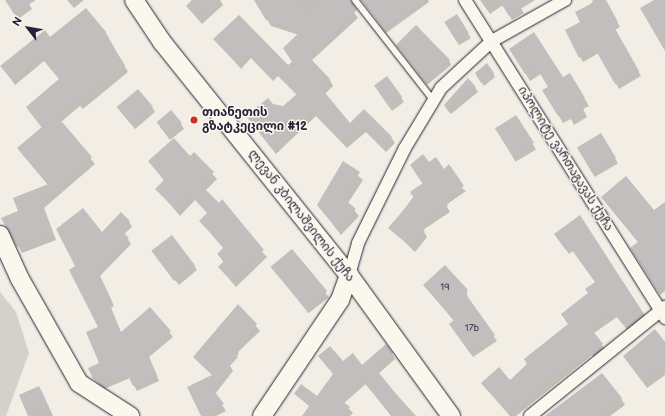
<!DOCTYPE html>
<meta charset="utf-8">
<style>
body{margin:0}
#map{position:relative;width:665px;height:416px;overflow:hidden;background:#f2eee5;font-family:"Balsamiq Sans","Noto Sans Georgian",sans-serif}
div>[style]{position:absolute}
.green>*{inset:0;background:#d4d1cc}
.shadow>*{inset:0;background:#0003;transform-origin:0 0}
.building>*{inset:0;background:#c2bebe;transform-origin:0 0}
.roads{filter:drop-shadow(0 0 1px #22223b) drop-shadow(0 0 1px #22223b)}
.lane>*{height:6px;margin:-3px;padding:0 3px;transform-origin:3px;border-radius:3px;background:#fbf7ec}
.street>*{height:12px;margin:-6px;padding:0 6px;transform-origin:6px;border-radius:6px;background:#fbf7ec}
.secondary>*{height:18px;margin:-9px;padding:0 9px;transform-origin:9px;border-radius:9px;background:#fbf7ec}
.dots>*{width:11px;height:11px;translate:-50% -50%;box-sizing:border-box;border:2px solid #fbf7ec;border-radius:50%}
span{translate:-50% -50%;white-space:nowrap;text-align:center;line-height:1.15;-webkit-text-stroke:3px #fbf7ec;paint-order:stroke}
.number-label{font-size:10px;color:#4a495c}
.number-label span{-webkit-text-stroke-width:0}
.poi-label{font-size:12px;color:#22223b;font-weight:700}
.left{translate:0 -50%;text-align:left}
.street-label{font-size:12px;color:#22223b}
.north{position:absolute;left:8px;top:8px;width:40px;height:40px;-webkit-text-stroke:3px #fbf7ec;paint-order:stroke;rotate:301deg;font-size:11px;font-weight:700;line-height:16px;text-align:center;color:#22223b}
.north::after{content:'';display:block;margin:auto;width:14px;height:18px;background:#22223b;clip-path:polygon(50% 0,100% 100%,50% 72%,0 100%)}
</style>
<div id="map">
<div class="green">
<div style="clip-path:polygon(0 292px,16px 312px,29px 353px,6px 416px,0 416px)"></div>
</div>
<div class="shadow">
<div style="clip-path:polygon(6px 0,27px 0,32px 9px,18px 19px)"></div>
<div style="clip-path:polygon(67px 0,84px 0,74px 8px)"></div>
<div style="clip-path:polygon(194px 0,220px 0,223px 5px,202px 24px,187px 6px)"></div>
<div style="clip-path:polygon(256px 0,343px 0,354px 12px,358px 18px,311px 61px,330px 80px,333px 86px,325px 94px,350px 124px,364px 111px,391px 137px,395px 143px,386px 152px,366px 132px,347px 148px,316px 116px,276px 154px,247px 116px,273px 105px,283px 107px,297px 95px,278px 76px,273px 81px,251px 58px,241px 69px,215px 39px,288px 67px,293px 62px,299px 35px,271px 26px)"></div>
<div style="clip-path:polygon(363px 0,428px 0,429px 2px,386px 33px)"></div>
<div style="clip-path:polygon(480px 0,516px 0,524px 13px,512px 20px,503px 5px,490px 14px)"></div>
<div style="clip-path:polygon(593px 0,605px 0,620px 27px,615px 30px,641px 76px,619px 89px,599px 53px,583px 62px,566px 31px,582px 22px)"></div>
<div style="clip-path:polygon(86px 9px,106px 33px,128px 72px,83px 109px,80px 106px,61px 122px,95px 164px,44px 208px,56px 240px,22px 253px,3px 218px,19px 211px,48px 185px,22px 154px,42px 128px,27px 108px,60px 80px,44px 61px,15px 85px,2px 66px,50px 38px)"></div>
<div style="left:457px;top:15px;width:27px;height:14px;rotate:59deg"></div>
<div style="clip-path:polygon(400px 49px,449px 60px,451px 65px,427px 85px)"></div>
<div style="clip-path:polygon(515px 56px,563px 79px,570px 74px,589px 106px,583px 109px,587px 117px,574px 125px,571px 119px,563px 123px,544px 91px,549px 87px,541px 74px,530px 81px)"></div>
<div style="clip-path:polygon(476px 73px,493px 73px,495px 77px,484px 86px)"></div>
<div style="clip-path:polygon(475px 87px,478px 92px,451px 114px,448px 111px,445px 106px)"></div>
<div style="clip-path:polygon(378px 91px,401px 97px,404px 102px,392px 111px)"></div>
<div style="clip-path:polygon(152px 107px,155px 112px,135px 129px,118px 108px)"></div>
<div style="left:516px;top:116px;width:39px;height:24px;rotate:59deg"></div>
<div style="clip-path:polygon(181px 124px,184px 129px,170px 140px,160px 127px)"></div>
<div style="left:601px;top:134px;width:34px;height:27px;rotate:60deg"></div>
<div style="clip-path:polygon(194px 153px,217px 179px,205px 191px,267px 257px,236px 287px,219px 267px,224px 263px,218px 254px,224px 249px,200px 221px,208px 214px,195px 200px,180px 216px,157px 189px,165px 182px,149px 161px,190px 157px)"></div>
<div style="clip-path:polygon(343px 163px,363px 180px,348px 203px,359px 216px,341px 235px,318px 205px)"></div>
<div style="clip-path:polygon(428px 164px,466px 191px,446px 205px,450px 212px,423px 230px,427px 237px,415px 252px,390px 228px,423px 184px,414px 171px)"></div>
<div style="clip-path:polygon(602px 198px,654px 211px,665px 203px,665px 291px,660px 295px,635px 254px,639px 243px)"></div>
<div style="clip-path:polygon(580px 216px,646px 317px,629px 332px,617px 317px,594px 333px,605px 350px,594px 358px,592px 355px,516px 416px,510px 416px,482px 384px,510px 381px,569px 325px,562px 315px,589px 294px,596px 283px,573px 251px,569px 254px,559px 240px)"></div>
<div style="clip-path:polygon(129px 222px,132px 227px,124px 234px,131px 244px,100px 276px,114px 306px,111px 308px,121px 333px,150px 308px,173px 337px,149px 357px,159px 381px,137px 391px,130px 378px,104px 389px,94px 379px,100px 364px,99px 327px,76px 267px,101px 233px)"></div>
<div style="left:292px;top:250px;width:60px;height:26px;rotate:52deg"></div>
<div style="clip-path:polygon(156px 257px,194px 265px,197px 270px,179px 285px)"></div>
<div style="clip-path:polygon(424px 285px,467px 291px,467px 298px,497px 341px,473px 357px,453px 329px,454px 321px)"></div>
<div style="clip-path:polygon(238px 305px,260px 331px,236px 354px,238px 357px,230px 366px,233px 371px,215px 394px,226px 411px,216px 416px,202px 416px,189px 387px,213px 376px,194px 358px)"></div>
<div style="clip-path:polygon(665px 344px,665px 375px,647px 388px,624px 356px)"></div>
<div style="clip-path:polygon(392px 354px,395px 359px,378px 374px,416px 416px,391px 416px,366px 384px,344px 403px,353px 413px,350px 416px,303px 416px,310px 407px,295px 394px,317px 397px,334px 375px,320px 356px,362px 366px)"></div>
<div style="clip-path:polygon(39px 387px,42px 392px,53px 416px,30px 416px,20px 396px)"></div>
<div style="clip-path:polygon(621px 398px,625px 405px,610px 416px,547px 416px)"></div>
</div>
<div class="building">
<div style="clip-path:polygon(5px 0,36px 0,14px 14px)"></div>
<div style="clip-path:polygon(192px 0,220px 0,199px 20px,186px 6px)"></div>
<div style="clip-path:polygon(254px 0,298px 0,306px 13px,320px 0,351px 0,357px 10px,308px 56px,330px 79px,321px 88px,350px 123px,364px 109px,392px 137px,382px 147px,362px 127px,343px 143px,312px 110px,272px 149px,246px 116px,268px 98px,273px 104px,283px 106px,297px 94px,274px 71px,269px 75px,248px 53px,237px 64px,213px 39px,239px 15px,288px 65px,292px 62px,283px 48px,301px 31px,266px 20px)"></div>
<div style="clip-path:polygon(361px 0,423px 0,383px 28px)"></div>
<div style="clip-path:polygon(499px 0,535px 0,509px 16px)"></div>
<div style="clip-path:polygon(598px 0,606px 0,618px 22px,613px 25px,639px 71px,615px 84px,595px 49px,579px 58px,565px 30px,580px 22px,575px 12px)"></div>
<div style="clip-path:polygon(654px 0,665px 0,665px 51px,640px 8px)"></div>
<div style="clip-path:polygon(86px 8px,106px 32px,104px 34px,125px 65px,78px 104px,76px 100px,57px 116px,92px 157px,41px 201px,53px 233px,17px 247px,1px 218px,18px 211px,13px 198px,48px 184px,17px 148px,42px 127px,26px 107px,59px 79px,40px 55px,11px 79px,0 66px,45px 30px,50px 37px)"></div>
<div style="left:457px;top:14px;width:22px;height:15px;rotate:58deg"></div>
<div style="clip-path:polygon(416px 25px,450px 60px,424px 81px,396px 45px)"></div>
<div style="clip-path:polygon(534px 32px,563px 77px,570px 73px,585px 98px,579px 101px,584px 109px,569px 118px,565px 112px,558px 116px,542px 90px,548px 87px,536px 67px,525px 74px,509px 49px)"></div>
<div style="clip-path:polygon(487px 63px,494px 73px,481px 83px,475px 73px)"></div>
<div style="left:387px;top:76px;width:26px;height:16px;rotate:54deg"></div>
<div style="clip-path:polygon(468px 78px,476px 87px,447px 109px,444px 105px)"></div>
<div style="left:138px;top:89px;width:23px;height:28px;rotate:50deg"></div>
<div style="left:171px;top:110px;width:17px;height:19px;rotate:50deg"></div>
<div style="left:516px;top:115px;width:33px;height:25px;rotate:57deg"></div>
<div style="left:601px;top:133px;width:29px;height:28px;rotate:59deg"></div>
<div style="clip-path:polygon(174px 138px,190px 156px,194px 152px,214px 172px,201px 185px,219px 203px,222px 199px,264px 250px,232px 281px,218px 267px,224px 261px,217px 254px,224px 247px,199px 221px,208px 212px,191px 194px,176px 210px,155px 189px,164px 180px,148px 161px)"></div>
<div style="clip-path:polygon(423px 154px,429px 162px,436px 157px,444px 169px,449px 164px,464px 186px,444px 200px,448px 206px,419px 226px,425px 231px,411px 247px,388px 228px,414px 198px,410px 192px,423px 183px,410px 165px)"></div>
<div style="clip-path:polygon(343px 161px,360px 172px,343px 198px,356px 209px,337px 229px,317px 205px)"></div>
<div style="clip-path:polygon(626px 176px,654px 210px,665px 202px,665px 283px,656px 289px,630px 248px,638px 242px,601px 197px)"></div>
<div style="clip-path:polygon(83px 208px,102px 232px,121px 212px,130px 221px,121px 230px,129px 238px,97px 270px,112px 301px,109px 303px,121px 332px,150px 307px,171px 331px,147px 352px,157px 375px,133px 386px,127px 373px,101px 385px,93px 379px,88px 368px,99px 363px,86px 332px,98px 327px,69px 270px,75px 266px,56px 229px)"></div>
<div style="clip-path:polygon(580px 215px,643px 313px,625px 327px,613px 312px,590px 327px,603px 344px,542px 383px,509px 413px,481px 383px,499px 367px,510px 380px,527px 364px,524px 359px,568px 324px,561px 314px,588px 293px,585px 289px,595px 282px,569px 246px,565px 249px,554px 234px)"></div>
<div style="left:172px;top:235px;width:38px;height:26px;rotate:53deg"></div>
<div style="left:292px;top:249px;width:55px;height:28px;rotate:50deg"></div>
<div style="clip-path:polygon(445px 265px,468px 290px,465px 293px,495px 335px,470px 353px,449px 324px,454px 320px,423px 285px)"></div>
<div style="clip-path:polygon(238px 304px,257px 324px,232px 348px,239px 353px,212px 388px,224px 404px,201px 416px,187px 387px,214px 374px,193px 357px)"></div>
<div style="clip-path:polygon(655px 329px,665px 342px,665px 364px,642px 381px,623px 356px)"></div>
<div style="clip-path:polygon(386px 344px,393px 353px,375px 368px,414px 416px,392px 416px,362px 380px,340px 399px,350px 407px,343px 416px,302px 416px,310px 405px,294px 394px,301px 384px,317px 396px,333px 374px,318px 356px,330px 346px,343px 361px,353px 353px,362px 365px)"></div>
<div style="clip-path:polygon(602px 373px,622px 398px,600px 416px,545px 416px)"></div>
<div style="clip-path:polygon(39px 386px,51px 412px,28px 416px,19px 395px)"></div>
</div>
<div class="roads">
<div class="lane">
<div style="left:355px;top:0;width:128px;rotate:52deg"></div>
</div>
<div class="street">
<div style="left:465px;top:0;width:376px;rotate:57.8deg"></div>
<div style="left:349px;top:275px;width:33px;rotate:-74deg"></div>
<div style="left:358px;top:243px;width:106px;rotate:-63.7deg"></div>
<div style="left:405px;top:148px;width:70px;rotate:-59deg"></div>
<div style="left:441px;top:88px;width:69px;rotate:-42.7deg"></div>
<div style="left:492px;top:41px;width:84px;rotate:-29.3deg"></div>
<div style="left:530px;top:416px;width:174px;rotate:-38.9deg"></div>
</div>
<div class="secondary">
<div style="left:134px;top:0;width:50px;rotate:56.3deg"></div>
<div style="left:162px;top:42px;width:299px;rotate:51.3deg"></div>
<div style="left:349px;top:275px;width:174px;rotate:54.1deg"></div>
<div style="left:0;top:235px;width:48px;rotate:65.6deg"></div>
<div style="left:20px;top:279px;width:120px;rotate:60.4deg"></div>
<div style="left:79px;top:383px;width:61px;rotate:32.9deg"></div>
<div style="left:262px;top:416px;width:140px;rotate:-56.1deg"></div>
<div style="left:340px;top:300px;width:27px;rotate:-70deg"></div>
</div>
</div>
<div class="dots">
<div style="left:194px;top:120px;background:#c8321e"></div>
</div>
<div class="number-label">
<span style="left:445px;top:288px">19</span>
<span style="left:472px;top:329px">17b</span>
</div>
<div class="poi-label">
<span class="left" style="left:202px;top:120px">თიანეთის<br>გზატკეცილი #12</span>
</div>
<div class="street-label">
<span style="left:565px;top:159px;rotate:58deg">იპოლიტე ვართაგავას ქუჩა</span>
<span style="left:301px;top:216px;rotate:52deg">ლევან კბილაშვილის ქუჩა</span>
</div>
<div class="north">N</div>
</div>
